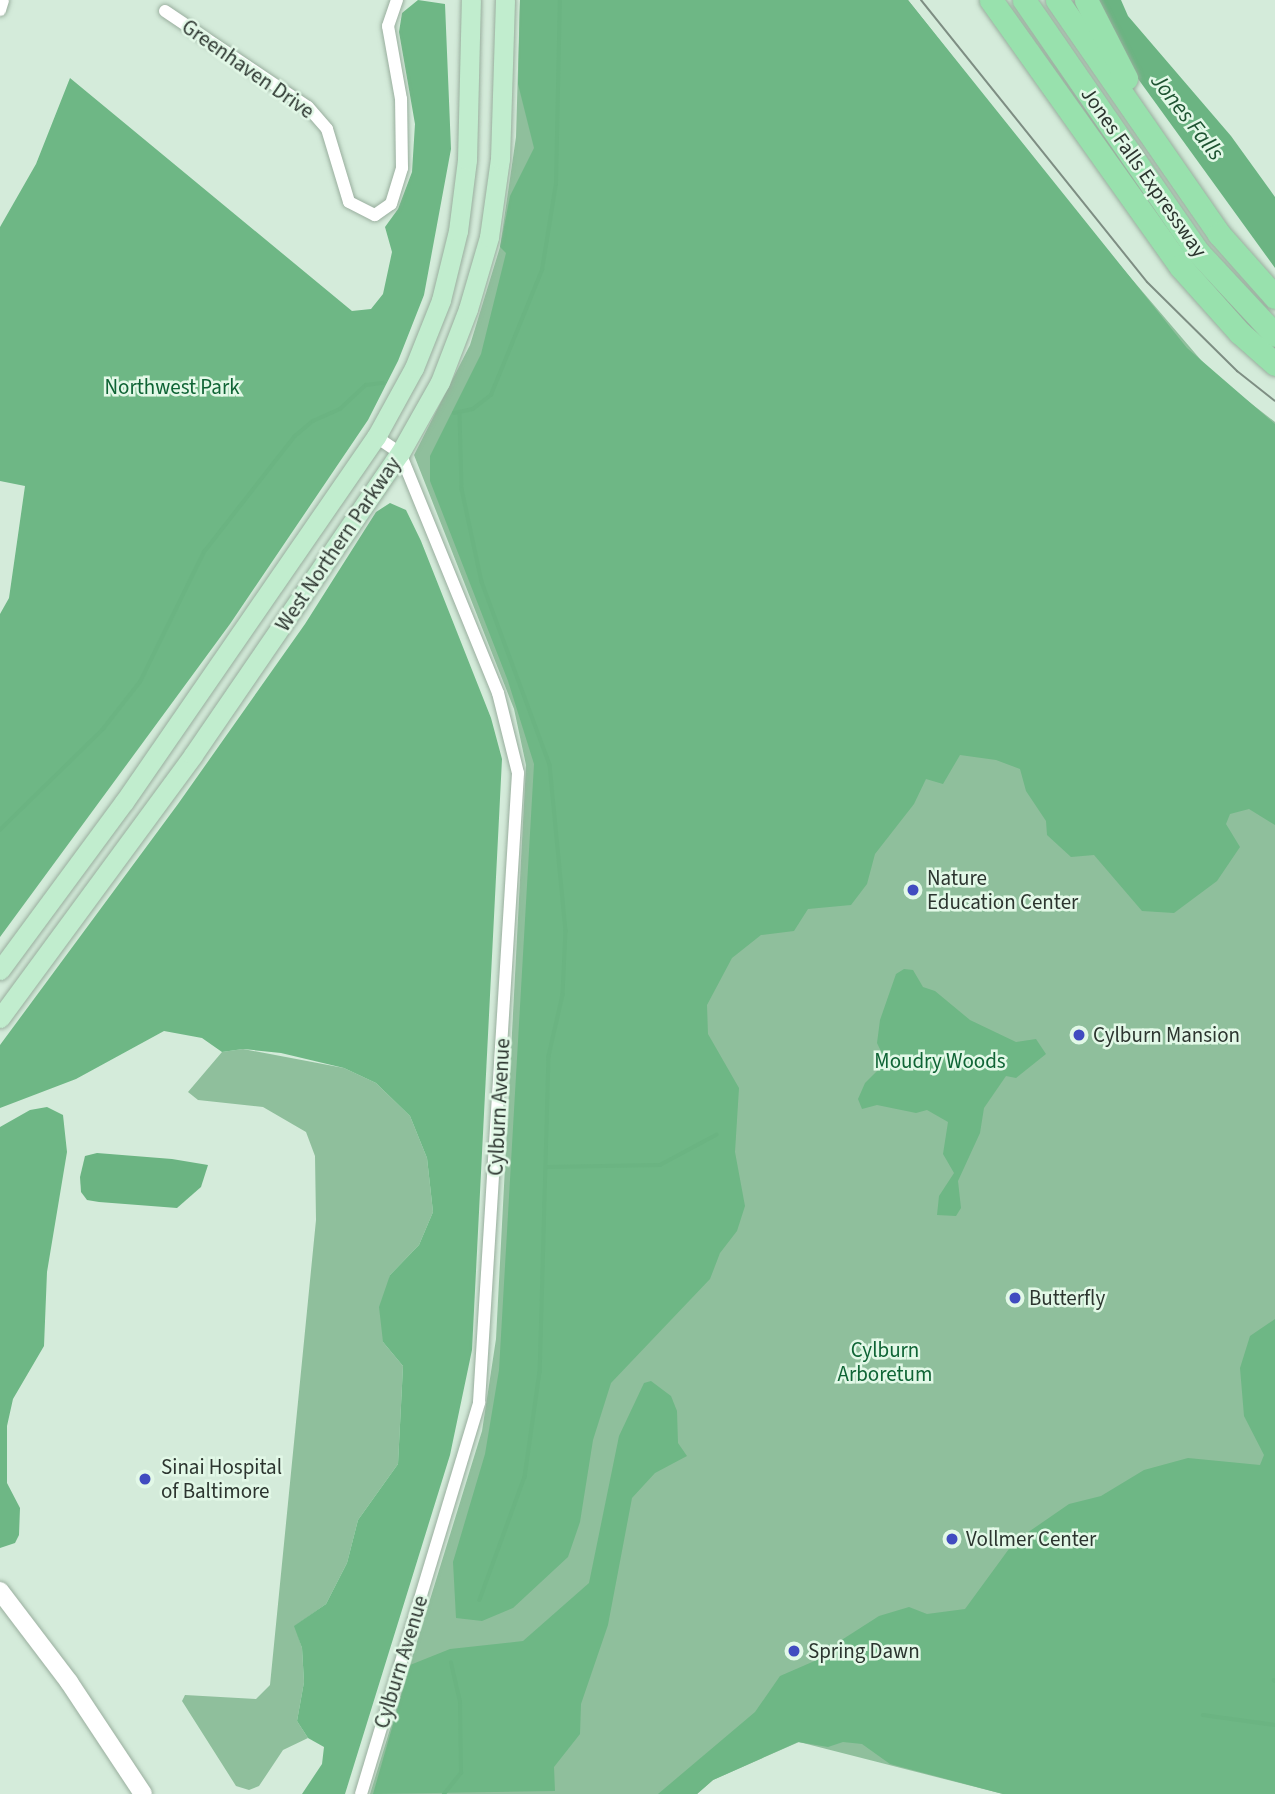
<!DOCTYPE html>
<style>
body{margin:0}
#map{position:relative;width:1275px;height:1794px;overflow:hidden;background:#d4ebda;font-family:"Source Sans 3",sans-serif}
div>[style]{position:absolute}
.green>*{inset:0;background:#8fbf9c}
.forest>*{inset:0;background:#6eb785}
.water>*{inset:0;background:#6bb482}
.stream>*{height:3.5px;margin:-1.75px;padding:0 1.75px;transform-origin:1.75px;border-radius:1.75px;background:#6bb482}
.roads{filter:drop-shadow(0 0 2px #99ae9e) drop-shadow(0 0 2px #99ae9e)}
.street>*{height:12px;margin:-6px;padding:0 6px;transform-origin:6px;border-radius:6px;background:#fff}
.secondary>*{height:18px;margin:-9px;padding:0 9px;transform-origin:9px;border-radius:9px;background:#fff}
.primary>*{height:19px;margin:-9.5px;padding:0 9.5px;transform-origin:9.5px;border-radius:9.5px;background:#c1edce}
.highway>*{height:23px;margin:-11.5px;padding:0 11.5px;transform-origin:11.5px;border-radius:11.5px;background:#98e1ad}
.tram>*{height:2px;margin:-1px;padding:0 1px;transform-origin:1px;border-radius:1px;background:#7e8e83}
.dots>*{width:19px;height:19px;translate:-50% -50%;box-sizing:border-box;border:4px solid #e2f8e7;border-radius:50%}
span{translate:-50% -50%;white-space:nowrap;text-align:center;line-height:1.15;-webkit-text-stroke:5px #e2f8e7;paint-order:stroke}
.street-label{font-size:21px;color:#2c352f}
.park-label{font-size:21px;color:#0f6435}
.poi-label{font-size:21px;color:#2c352f}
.left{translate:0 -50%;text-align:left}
.water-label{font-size:23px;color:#1d5331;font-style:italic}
</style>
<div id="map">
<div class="green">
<div style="clip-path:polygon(520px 0,908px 0,1089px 229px,1212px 373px,1275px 422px,1275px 1794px,1003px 1794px,799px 1742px,713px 1780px,697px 1794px,370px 1794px,482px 1431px,496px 1339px,526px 765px,514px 709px,414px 455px,470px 345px,500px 247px,516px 137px)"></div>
<div style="clip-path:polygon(243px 1049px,344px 1068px,376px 1083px,410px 1116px,427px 1158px,433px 1212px,419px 1245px,390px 1275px,383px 1342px,403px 1366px,398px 1464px,358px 1520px,347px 1563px,326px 1604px,295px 1626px,302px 1648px,304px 1682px,297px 1721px,308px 1738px,283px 1750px,259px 1786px,249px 1790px,236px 1786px,182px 1701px,185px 1695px,256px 1699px,270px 1685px,316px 1220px,315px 1156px,306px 1132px,263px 1107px,198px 1100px,188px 1092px,222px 1052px)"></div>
</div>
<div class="forest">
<div style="clip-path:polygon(418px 0,445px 4px,451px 149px,424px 295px,398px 361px,368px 420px,230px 624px,0 937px,0 614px,9px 598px,25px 486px,0 481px,0 227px,36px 164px,70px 78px,352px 311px,371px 309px,383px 294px,392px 252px,385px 227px,398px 209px,412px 172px,415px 124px,399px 32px,402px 13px)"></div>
<div style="clip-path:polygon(520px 0,908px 0,1187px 348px,1275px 424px,1275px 825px,1249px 809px,1230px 814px,1226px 824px,1240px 847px,1217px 881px,1174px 913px,1142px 911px,1094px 855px,1071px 857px,1047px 835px,1046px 821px,1026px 791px,1020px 769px,996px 760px,960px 755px,943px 784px,926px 779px,914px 804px,875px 854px,867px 884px,851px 905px,808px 909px,794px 931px,761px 935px,732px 958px,707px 1005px,708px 1034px,739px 1088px,735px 1152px,745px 1206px,737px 1231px,720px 1253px,710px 1279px,611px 1383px,593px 1440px,580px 1522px,568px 1557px,513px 1608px,482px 1621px,456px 1618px,453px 1562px,485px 1454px,499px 1370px,534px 764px,508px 681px,430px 481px,430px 456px,481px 354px,506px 253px,500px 247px,510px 196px,534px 148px,518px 84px)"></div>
<div style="clip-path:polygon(390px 503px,406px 510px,421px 541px,491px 718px,502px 759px,472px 1350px,450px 1455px,345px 1794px,302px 1794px,322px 1764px,324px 1747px,308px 1738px,297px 1721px,304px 1682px,302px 1648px,294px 1626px,326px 1604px,347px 1563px,358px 1520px,398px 1464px,403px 1366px,383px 1342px,379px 1307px,390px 1275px,419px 1245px,433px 1212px,427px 1158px,410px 1116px,376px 1083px,344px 1068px,281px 1053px,243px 1049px,222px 1052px,202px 1038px,164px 1031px,76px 1079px,0 1108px,0 1045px,178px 804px,305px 624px,376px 512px)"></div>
<div style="clip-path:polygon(904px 969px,913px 970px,923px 987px,935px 991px,970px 1020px,1016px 1042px,1036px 1039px,1046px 1054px,1016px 1078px,1006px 1076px,984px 1108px,980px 1133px,958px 1181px,961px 1208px,956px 1216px,937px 1215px,939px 1196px,954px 1173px,943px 1154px,948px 1122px,927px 1110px,916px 1113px,877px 1105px,862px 1109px,858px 1099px,865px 1083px,886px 1062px,877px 1043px,880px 1020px,896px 974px)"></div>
<div style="clip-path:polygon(47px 1107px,63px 1115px,67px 1152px,47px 1272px,44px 1346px,13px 1399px,7px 1426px,7px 1483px,20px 1508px,19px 1535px,15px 1543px,0 1548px,0 1127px,30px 1110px)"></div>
<div style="clip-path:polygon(1275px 1319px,1275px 1794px,1003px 1794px,890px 1764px,862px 1744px,843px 1742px,828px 1747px,798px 1742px,713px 1780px,697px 1794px,658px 1794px,755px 1712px,780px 1676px,826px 1656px,840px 1641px,879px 1616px,909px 1607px,927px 1614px,965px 1609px,1014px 1542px,1069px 1504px,1101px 1496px,1144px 1470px,1188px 1458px,1260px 1465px,1264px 1455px,1244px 1416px,1240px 1368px,1250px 1336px)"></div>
<div style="clip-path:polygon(651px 1381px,671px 1396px,677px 1411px,678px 1443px,687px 1456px,655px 1473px,632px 1498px,608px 1625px,581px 1704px,580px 1734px,554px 1767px,555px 1791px,373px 1794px,410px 1665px,450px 1649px,523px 1641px,589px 1583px,619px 1436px,644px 1383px)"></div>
</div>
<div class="water">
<div style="clip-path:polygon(1081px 0,1121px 0,1128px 16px,1231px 136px,1275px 197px,1275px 268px)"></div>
<div style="clip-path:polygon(97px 1153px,172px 1159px,208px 1165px,201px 1187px,177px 1208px,99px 1202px,87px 1200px,81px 1192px,80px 1177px,85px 1156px)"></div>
</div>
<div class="stream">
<div style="left:454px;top:413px;width:19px;rotate:-12deg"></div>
<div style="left:473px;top:409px;width:23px;rotate:-38deg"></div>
<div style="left:491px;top:395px;width:135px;rotate:-67.8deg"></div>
<div style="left:542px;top:270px;width:87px;rotate:-80.8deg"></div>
<div style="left:556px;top:184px;width:184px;rotate:-88.8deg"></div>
<div style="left:460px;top:414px;width:75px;rotate:88.5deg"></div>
<div style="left:462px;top:489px;width:95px;rotate:77.9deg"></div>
<div style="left:482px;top:582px;width:195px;rotate:69.6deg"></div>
<div style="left:550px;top:765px;width:167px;rotate:84.5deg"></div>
<div style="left:566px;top:931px;width:64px;rotate:92.7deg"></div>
<div style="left:563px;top:995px;width:63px;rotate:102.9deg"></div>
<div style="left:549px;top:1056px;width:316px;rotate:91.6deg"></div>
<div style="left:540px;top:1372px;width:106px;rotate:98.1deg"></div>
<div style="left:525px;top:1477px;width:131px;rotate:110.1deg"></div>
<div style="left:0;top:830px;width:144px;rotate:-44.4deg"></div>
<div style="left:103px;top:729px;width:60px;rotate:-51.8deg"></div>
<div style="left:140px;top:682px;width:145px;rotate:-63.8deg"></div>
<div style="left:204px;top:552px;width:147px;rotate:-51.9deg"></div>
<div style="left:295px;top:436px;width:23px;rotate:-40deg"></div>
<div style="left:313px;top:421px;width:30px;rotate:-24deg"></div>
<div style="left:340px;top:409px;width:35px;rotate:-43deg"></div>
<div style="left:366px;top:385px;width:17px;rotate:-7deg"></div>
<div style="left:548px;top:1167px;width:112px;rotate:-1deg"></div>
<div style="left:660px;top:1165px;width:64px;rotate:-28.2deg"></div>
<div style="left:1274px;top:1680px;width:1px;rotate:45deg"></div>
<div style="left:1203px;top:1715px;width:73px;rotate:7.9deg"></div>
<div style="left:444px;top:1794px;width:27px;rotate:-51deg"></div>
<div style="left:461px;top:1773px;width:71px;rotate:-90.8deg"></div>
<div style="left:460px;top:1702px;width:40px;rotate:-103deg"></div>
</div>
<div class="roads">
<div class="street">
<div style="left:0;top:10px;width:10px;rotate:-73deg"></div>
<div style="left:165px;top:11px;width:172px;rotate:33.9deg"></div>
<div style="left:308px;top:107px;width:29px;rotate:49deg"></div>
<div style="left:327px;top:129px;width:76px;rotate:73.2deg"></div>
<div style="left:349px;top:202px;width:29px;rotate:27deg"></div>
<div style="left:375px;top:215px;width:19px;rotate:-35deg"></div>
<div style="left:391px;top:204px;width:38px;rotate:-73deg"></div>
<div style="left:402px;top:168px;width:69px;rotate:-90.8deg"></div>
<div style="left:401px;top:99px;width:74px;rotate:-100.1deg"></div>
<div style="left:388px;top:26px;width:28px;rotate:-71deg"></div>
<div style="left:361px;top:1794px;width:409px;rotate:-73.2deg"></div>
<div style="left:479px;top:1402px;width:630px;rotate:-86.45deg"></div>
<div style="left:518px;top:773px;width:82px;rotate:-104deg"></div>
<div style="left:498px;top:693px;width:259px;rotate:-112.2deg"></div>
<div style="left:400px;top:453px;width:29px;rotate:-146deg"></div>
</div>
<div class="secondary">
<div style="left:0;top:1591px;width:114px;rotate:52.8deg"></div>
<div style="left:69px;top:1682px;width:134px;rotate:56.5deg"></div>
</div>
<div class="primary">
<div style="left:0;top:970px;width:209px;rotate:-53.6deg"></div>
<div style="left:124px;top:802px;width:444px;rotate:-55.4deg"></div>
<div style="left:376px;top:437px;width:79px;rotate:-61.2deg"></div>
<div style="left:414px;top:368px;width:73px;rotate:-68.3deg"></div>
<div style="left:441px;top:300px;width:71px;rotate:-76.2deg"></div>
<div style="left:458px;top:231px;width:72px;rotate:-82.8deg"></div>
<div style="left:467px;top:160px;width:160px;rotate:-88.6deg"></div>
<div style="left:0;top:1018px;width:326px;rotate:-53.7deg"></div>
<div style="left:193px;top:755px;width:366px;rotate:-55.6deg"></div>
<div style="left:400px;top:453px;width:81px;rotate:-60.6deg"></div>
<div style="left:440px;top:382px;width:78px;rotate:-69deg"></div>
<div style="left:468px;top:309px;width:75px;rotate:-73.7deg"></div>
<div style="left:489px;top:237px;width:79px;rotate:-82deg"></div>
<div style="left:500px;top:159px;width:159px;rotate:-88.2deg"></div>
</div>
<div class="highway">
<div style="left:991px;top:0;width:326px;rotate:54.6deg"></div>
<div style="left:1180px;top:266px;width:90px;rotate:48.2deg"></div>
<div style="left:1240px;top:333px;width:47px;rotate:41.5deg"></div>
<div style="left:1024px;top:0;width:306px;rotate:55.4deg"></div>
<div style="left:1198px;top:252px;width:113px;rotate:47.1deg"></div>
<div style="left:1057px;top:0;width:285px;rotate:55.3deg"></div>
<div style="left:1219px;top:234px;width:84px;rotate:48.4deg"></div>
<div style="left:1086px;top:0;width:88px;rotate:62.9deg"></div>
</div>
</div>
<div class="tram">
<div style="left:921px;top:0;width:361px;rotate:51.3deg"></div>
<div style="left:1147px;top:282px;width:127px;rotate:44.7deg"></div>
<div style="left:1237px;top:371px;width:48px;rotate:38.3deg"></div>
</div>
<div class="dots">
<div style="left:913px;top:890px;background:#414cc0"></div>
<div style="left:1079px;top:1035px;background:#414cc0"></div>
<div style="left:1015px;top:1298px;background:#414cc0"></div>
<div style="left:145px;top:1479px;background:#414cc0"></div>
<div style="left:952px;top:1539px;background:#414cc0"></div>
<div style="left:794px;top:1651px;background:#414cc0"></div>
</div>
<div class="street-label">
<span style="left:248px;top:69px;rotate:35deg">Greenhaven Drive</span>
<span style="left:1144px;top:172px;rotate:55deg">Jones Falls Expressway</span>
<span style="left:338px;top:544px;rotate:-56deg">West Northern Parkway</span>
<span style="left:499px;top:1107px;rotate:-87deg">Cylburn Avenue</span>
<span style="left:401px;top:1662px;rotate:-73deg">Cylburn Avenue</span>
</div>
<div class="park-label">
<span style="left:172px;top:387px">Northwest Park</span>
<span style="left:940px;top:1061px">Moudry Woods</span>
<span style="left:885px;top:1362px">Cylburn<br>Arboretum</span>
</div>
<div class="poi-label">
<span class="left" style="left:927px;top:890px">Nature<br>Education Center</span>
<span class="left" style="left:1093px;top:1035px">Cylburn Mansion</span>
<span class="left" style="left:1029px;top:1298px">Butterfly</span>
<span class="left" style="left:161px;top:1479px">Sinai Hospital<br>of Baltimore</span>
<span class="left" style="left:966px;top:1539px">Vollmer Center</span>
<span class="left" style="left:808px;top:1651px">Spring Dawn</span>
</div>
<div class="water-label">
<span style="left:1187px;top:117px;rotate:52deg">Jones Falls</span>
</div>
</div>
